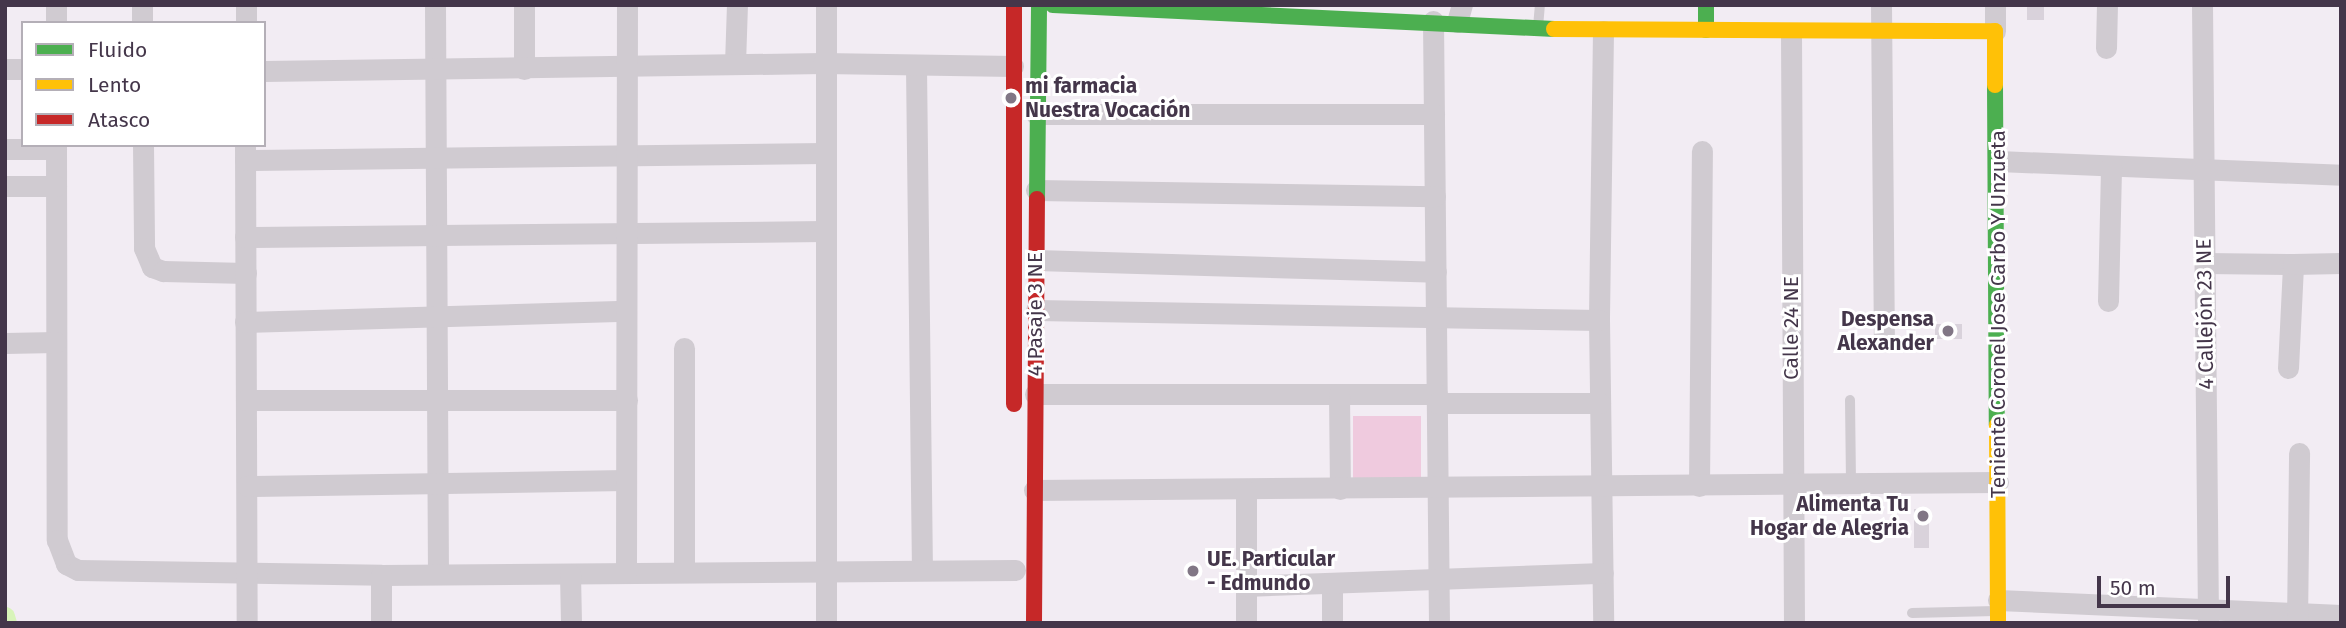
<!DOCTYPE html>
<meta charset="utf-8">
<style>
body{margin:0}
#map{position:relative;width:2346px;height:628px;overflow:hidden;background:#f2ecf3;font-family:"Fira Sans",sans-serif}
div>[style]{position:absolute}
.green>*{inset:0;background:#efcade;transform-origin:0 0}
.canal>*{height:19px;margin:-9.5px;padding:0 9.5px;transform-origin:9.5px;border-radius:9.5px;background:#d8f4b9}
.building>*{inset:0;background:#d9d2db;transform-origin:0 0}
.lane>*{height:10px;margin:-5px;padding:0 5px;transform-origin:5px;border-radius:5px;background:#d0cbd1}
.street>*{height:21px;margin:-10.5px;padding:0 10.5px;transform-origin:10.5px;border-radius:10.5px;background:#d0cbd1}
.fast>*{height:16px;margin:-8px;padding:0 8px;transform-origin:8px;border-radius:8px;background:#4caf50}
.slow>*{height:16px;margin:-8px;padding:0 8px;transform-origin:8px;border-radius:8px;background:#ffc107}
.jam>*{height:16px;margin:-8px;padding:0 8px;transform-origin:8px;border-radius:8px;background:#c62828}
.dots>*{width:19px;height:19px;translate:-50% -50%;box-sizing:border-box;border:4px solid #fff;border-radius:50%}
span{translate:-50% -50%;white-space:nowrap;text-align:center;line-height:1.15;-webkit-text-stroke:6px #fff;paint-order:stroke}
.poi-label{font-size:21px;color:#44364a;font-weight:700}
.left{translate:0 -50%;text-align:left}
.right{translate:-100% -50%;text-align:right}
.street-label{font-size:21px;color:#44364a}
.frame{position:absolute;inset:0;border:7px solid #44364a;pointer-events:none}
.legend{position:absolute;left:21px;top:21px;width:245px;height:126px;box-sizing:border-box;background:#fff;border:2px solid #b4afb7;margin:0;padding:9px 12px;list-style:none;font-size:21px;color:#44364a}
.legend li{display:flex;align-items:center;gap:14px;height:35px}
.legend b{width:35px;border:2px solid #b4afb7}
.scale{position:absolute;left:2097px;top:576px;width:133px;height:32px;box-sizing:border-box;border:4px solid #44364a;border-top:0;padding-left:9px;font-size:21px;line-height:24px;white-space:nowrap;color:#44364a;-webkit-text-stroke:5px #fff;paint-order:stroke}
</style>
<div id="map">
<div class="green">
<div style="left:1353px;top:416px;width:68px;height:62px"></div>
</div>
<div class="canal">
<div style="left:5px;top:616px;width:7px;rotate:74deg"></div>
</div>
<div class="building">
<div style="left:2027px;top:5px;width:17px;height:15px"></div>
<div style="left:1935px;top:324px;width:27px;height:15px"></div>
<div style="left:1914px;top:509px;width:15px;height:39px"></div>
</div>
<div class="lane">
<div style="left:1538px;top:27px;width:22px;rotate:-85deg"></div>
<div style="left:1850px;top:400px;width:84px;rotate:89.3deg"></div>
<div style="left:1912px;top:613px;width:83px;rotate:-1.4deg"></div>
</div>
<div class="street">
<div style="left:56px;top:5px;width:18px;rotate:90deg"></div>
<div style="left:435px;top:5px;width:569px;rotate:89.7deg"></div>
<div style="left:524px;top:5px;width:64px;rotate:90deg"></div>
<div style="left:1881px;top:5px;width:335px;rotate:89.5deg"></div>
<div style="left:1995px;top:5px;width:26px;rotate:90deg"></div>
<div style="left:2202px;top:5px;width:618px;rotate:89.44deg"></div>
<div style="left:1433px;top:21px;width:602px;rotate:89.43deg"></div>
<div style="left:1457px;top:22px;width:18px;rotate:-74deg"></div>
<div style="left:142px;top:23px;width:18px;rotate:-90deg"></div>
<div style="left:246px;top:23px;width:18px;rotate:-90deg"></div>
<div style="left:1603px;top:31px;width:289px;rotate:90.8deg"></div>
<div style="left:1599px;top:320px;width:303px;rotate:89.2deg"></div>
<div style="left:1791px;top:33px;width:590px;rotate:89.71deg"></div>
<div style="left:2106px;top:48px;width:43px;rotate:-88.7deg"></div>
<div style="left:735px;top:64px;width:59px;rotate:-88.1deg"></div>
<div style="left:916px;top:67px;width:503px;rotate:89.32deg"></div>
<div style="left:5px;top:69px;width:18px"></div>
<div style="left:264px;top:71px;width:559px;rotate:-0.82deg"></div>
<div style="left:823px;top:63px;width:190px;rotate:0.9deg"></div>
<div style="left:1036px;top:114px;width:398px"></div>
<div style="left:56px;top:145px;width:395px;rotate:89.9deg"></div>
<div style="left:57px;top:540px;width:26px;rotate:69deg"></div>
<div style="left:66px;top:564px;width:13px;rotate:27deg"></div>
<div style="left:78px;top:570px;width:303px;rotate:0.9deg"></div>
<div style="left:381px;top:575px;width:634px;rotate:-0.45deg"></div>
<div style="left:143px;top:145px;width:103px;rotate:89.4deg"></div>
<div style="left:144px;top:248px;width:21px;rotate:67deg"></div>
<div style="left:152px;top:267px;width:12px;rotate:20deg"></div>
<div style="left:163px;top:271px;width:83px;rotate:1.4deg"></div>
<div style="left:245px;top:145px;width:478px;rotate:89.8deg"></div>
<div style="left:5px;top:149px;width:51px"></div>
<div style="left:245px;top:160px;width:579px;rotate:-0.69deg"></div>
<div style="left:1998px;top:161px;width:343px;rotate:2.3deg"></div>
<div style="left:5px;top:186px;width:51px"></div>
<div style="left:1036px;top:190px;width:399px;rotate:0.9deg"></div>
<div style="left:245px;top:237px;width:579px;rotate:-0.59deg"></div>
<div style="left:1036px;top:260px;width:400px;rotate:1.7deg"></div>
<div style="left:2205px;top:263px;width:88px;rotate:0.7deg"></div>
<div style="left:2108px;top:301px;width:135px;rotate:-88.7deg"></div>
<div style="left:1036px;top:310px;width:563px;rotate:1.02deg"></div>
<div style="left:245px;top:322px;width:381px;rotate:-1.7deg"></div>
<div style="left:5px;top:343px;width:51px;rotate:-1.1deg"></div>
<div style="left:684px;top:348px;width:223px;rotate:90deg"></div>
<div style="left:2288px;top:368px;width:104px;rotate:-87.2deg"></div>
<div style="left:2293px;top:264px;width:48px;rotate:-1.2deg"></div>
<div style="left:1035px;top:394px;width:402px"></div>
<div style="left:1339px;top:394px;width:95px;rotate:89.4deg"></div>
<div style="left:246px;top:400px;width:381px"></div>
<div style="left:1437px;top:403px;width:163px"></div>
<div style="left:247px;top:486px;width:378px;rotate:-0.9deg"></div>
<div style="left:1699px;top:486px;width:335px;rotate:-89.5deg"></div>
<div style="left:1034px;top:490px;width:964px;rotate:-0.48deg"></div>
<div style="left:1246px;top:491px;width:132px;rotate:90deg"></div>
<div style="left:626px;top:572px;width:567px;rotate:-89.9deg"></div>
<div style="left:570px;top:574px;width:49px;rotate:88.8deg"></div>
<div style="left:381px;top:575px;width:48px;rotate:90deg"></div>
<div style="left:1332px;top:583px;width:40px;rotate:90deg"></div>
<div style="left:1245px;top:586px;width:358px;rotate:-2.1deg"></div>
<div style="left:1998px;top:600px;width:343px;rotate:2.5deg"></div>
<div style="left:826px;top:623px;width:618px;rotate:-90deg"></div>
<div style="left:2297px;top:623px;width:170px;rotate:-89.3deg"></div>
</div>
<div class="fast">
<div style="left:1053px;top:5px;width:502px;rotate:2.74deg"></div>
<div style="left:1706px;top:5px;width:25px;rotate:90deg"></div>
<div style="left:1995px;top:85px;width:340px;rotate:89.7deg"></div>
<div style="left:1037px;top:199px;width:194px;rotate:-89.4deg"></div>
</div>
<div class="slow">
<div style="left:1554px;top:29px;width:441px;rotate:0.3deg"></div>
<div style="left:1995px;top:31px;width:54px;rotate:90deg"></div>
<div style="left:1997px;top:425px;width:198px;rotate:89.7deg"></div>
</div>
<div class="jam">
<div style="left:1014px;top:5px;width:399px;rotate:90deg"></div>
<div style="left:1034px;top:623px;width:424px;rotate:-89.6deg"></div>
</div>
<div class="dots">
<div style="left:1011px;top:98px;background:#817685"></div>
<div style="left:1948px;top:331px;background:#817685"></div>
<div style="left:1923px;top:516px;background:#817685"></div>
<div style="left:1193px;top:571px;background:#817685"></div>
</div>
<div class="poi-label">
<span class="left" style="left:1025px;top:98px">mi farmacia<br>Nuestra Vocación</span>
<span class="right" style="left:1934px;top:331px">Despensa<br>Alexander</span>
<span class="right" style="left:1909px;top:516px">Alimenta Tu<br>Hogar de Alegria</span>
<span class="left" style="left:1207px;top:571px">UE. Particular<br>- Edmundo</span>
</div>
<div class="street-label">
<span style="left:1035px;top:314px;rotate:-90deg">4 Pasaje 3 NE</span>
<span style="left:1998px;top:314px;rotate:-90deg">Teniente Coronel Jose Carbo Y Unzueta</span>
<span style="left:2205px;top:314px;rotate:-91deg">4 Callejón 23 NE</span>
<span style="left:1791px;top:328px;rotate:-90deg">Calle 24 NE</span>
</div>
<div class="frame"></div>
<ul class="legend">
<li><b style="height:9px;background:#4caf50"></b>Fluido</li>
<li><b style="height:9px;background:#ffc107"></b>Lento</li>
<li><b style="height:9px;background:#c62828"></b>Atasco</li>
</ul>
<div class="scale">50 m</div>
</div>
